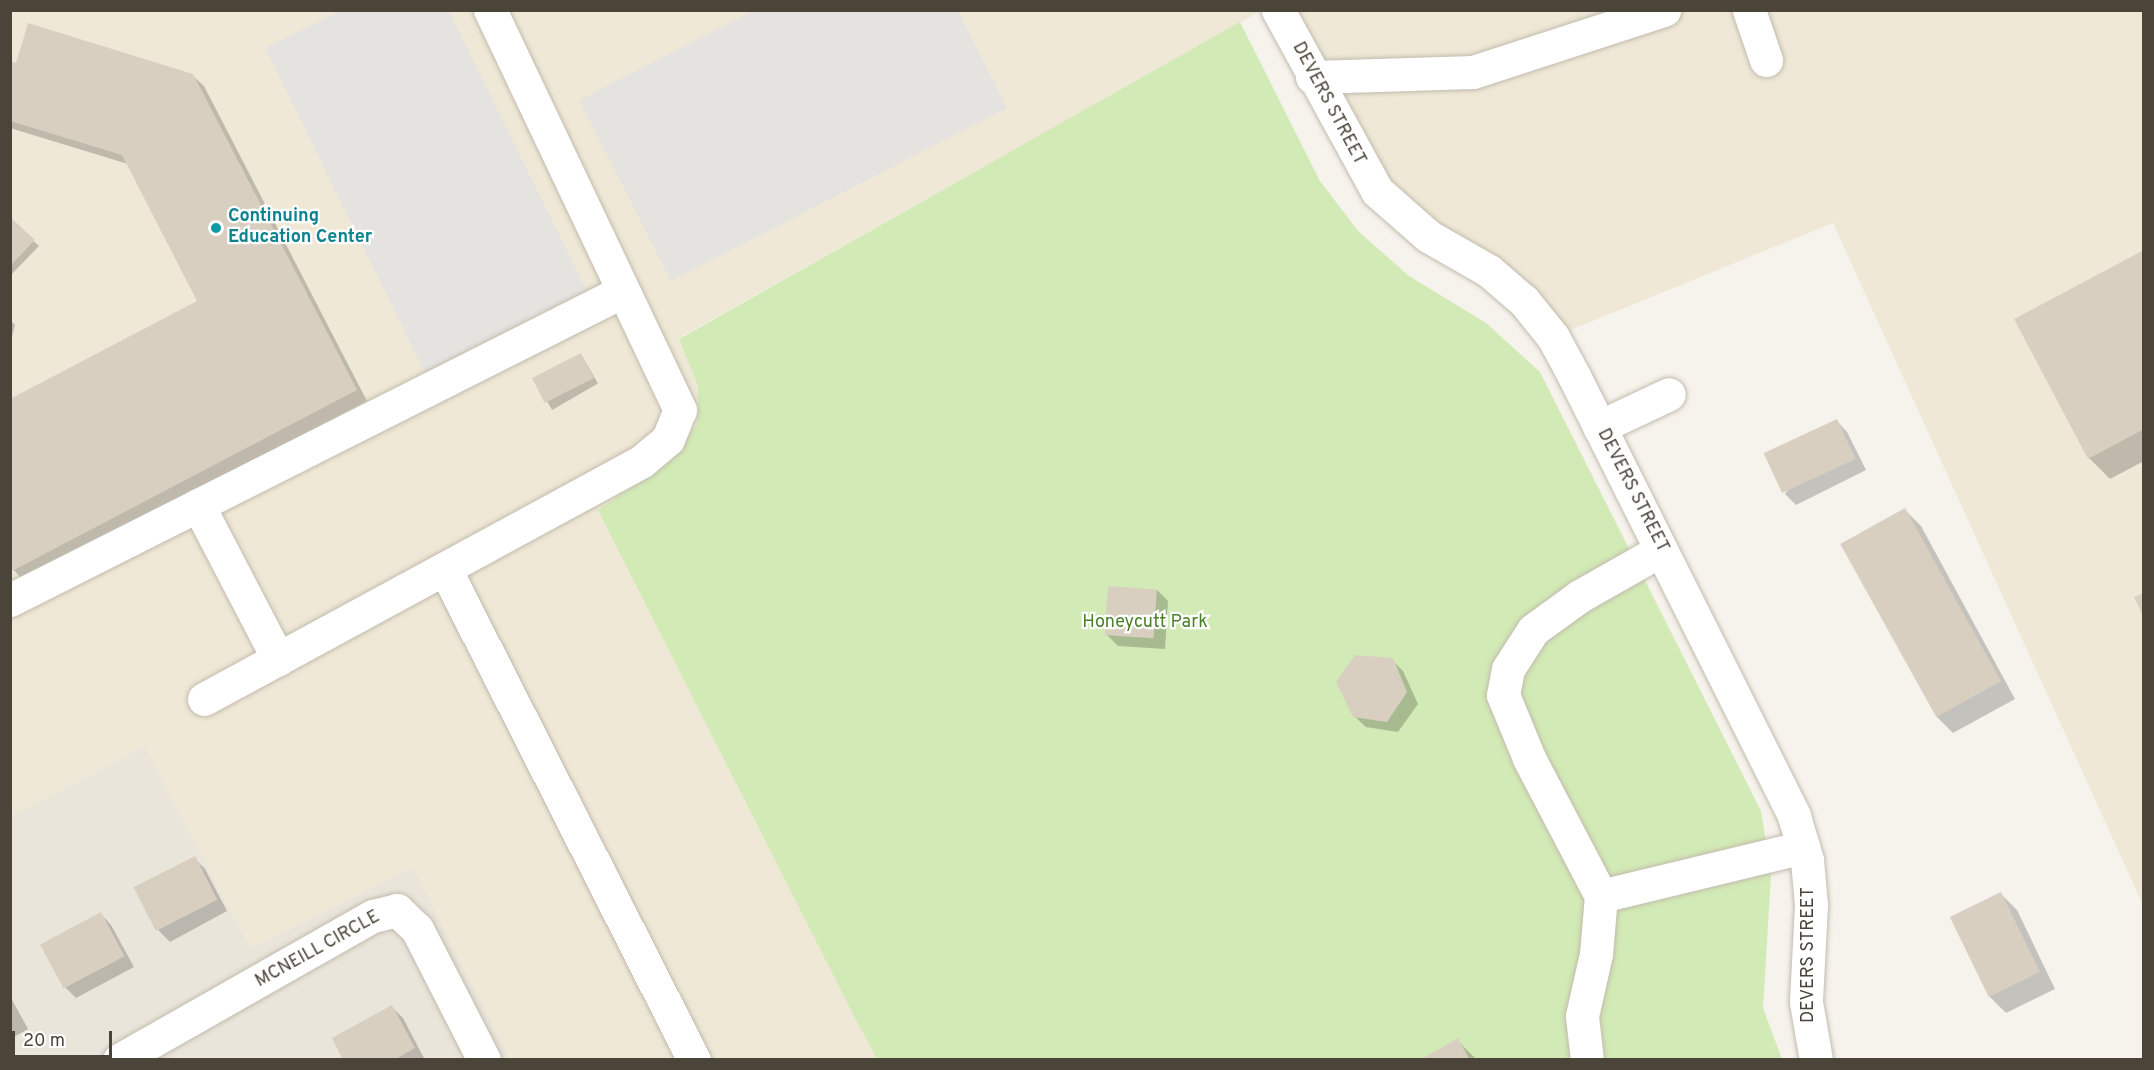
<!DOCTYPE html>
<style>
body{margin:0}
#map{position:relative;width:2154px;height:1070px;overflow:hidden;background:#f6f3ec;font-family:Overpass,sans-serif}
div>[style]{position:absolute}
.residential>*{inset:0;background:#eae5da}
.education>*{inset:0;background:#efe8d6}
.green>*{inset:0;background:#d2eab5}
.parking>*{inset:0;background:#e5e3e0}
.shadow>*{inset:0;background:#0003;transform-origin:0 0}
.building>*{inset:0;background:#d8cfc1;transform-origin:0 0}
.roads{filter:drop-shadow(0 0 2px #c2bbae) drop-shadow(0 0 2px #c2bbae)}
.minor>*{height:33px;margin:-16.5px;padding:0 16.5px;transform-origin:16.5px;border-radius:16.5px;background:#fff}
.dots>*{width:16px;height:16px;translate:-50% -50%;box-sizing:border-box;border:3px solid #fff;border-radius:50%}
span{translate:-50% -50%;white-space:nowrap;text-align:center;line-height:1.15;-webkit-text-stroke:4.5px #fff;paint-order:stroke}
.street-label{font-size:18px;color:#4b4439}
.culture-label{font-size:18px;color:#0d838f;font-weight:700}
.left{translate:0 -50%;text-align:left}
.park-label{font-size:18px;color:#4a7f2a}
.frame{position:absolute;inset:0;border:12px solid #4b4439;pointer-events:none}
.scale{position:absolute;left:12px;top:1031px;width:100px;height:27px;box-sizing:border-box;border:3px solid #4b4439;border-top:0;padding-left:8px;font-size:18px;line-height:21px;white-space:nowrap;color:#4b4439;-webkit-text-stroke:4px #fff;paint-order:stroke}
</style>
<div id="map">
<div class="residential">
<div style="clip-path:polygon(145px 746px,251px 949px,413px 866px,510px 1059px,11px 1060px,11px 816px)"></div>
</div>
<div class="education">
<div style="clip-path:polygon(11px 11px,1261px 11px,679px 338px,698px 386px,697px 424px,671px 460px,598px 510px,882px 1059px,510px 1059px,413px 867px,251px 949px,145px 746px,11px 816px)"></div>
<div style="clip-path:polygon(1278px 11px,2143px 11px,2143px 905px,1833px 223px,1553px 337px,1377px 191px)"></div>
</div>
<div class="green">
<div style="clip-path:polygon(1240px 22px,1320px 181px,1358px 231px,1409px 276px,1486px 323px,1540px 372px,1761px 811px,1771px 875px,1763px 1008px,1782px 1059px,877px 1059px,856px 1020px,598px 510px,671px 460px,697px 424px,698px 386px,679px 339px)"></div>
</div>
<div class="parking">
<div style="clip-path:polygon(340px 11px,449px 11px,602px 322px,440px 403px,265px 48px)"></div>
<div style="clip-path:polygon(958px 11px,1007px 108px,671px 281px,579px 100px,753px 11px)"></div>
</div>
<div class="shadow">
<div style="clip-path:polygon(10px 63px,192px 75px,204px 86px,367px 401px,24px 581px,10px 566px,10px 400px,199px 301px,128px 164px,10px 128px)"></div>
<div style="clip-path:polygon(10px 219px,39px 246px,10px 276px)"></div>
<div style="clip-path:polygon(2144px 252px,2144px 461px,2110px 479px,2089px 458px)"></div>
<div style="clip-path:polygon(10px 320px,15px 325px,10px 344px)"></div>
<div style="left:581px;top:354px;width:34px;height:53px;rotate:60deg"></div>
<div style="clip-path:polygon(1837px 421px,1847px 432px,1866px 470px,1796px 505px,1785px 494px)"></div>
<div style="clip-path:polygon(1904px 509px,1921px 526px,2015px 699px,1953px 733px,1937px 717px)"></div>
<div style="clip-path:polygon(1157px 590px,1168px 601px,1165px 649px,1118px 646px,1107px 635px)"></div>
<div style="clip-path:polygon(1392px 660px,1403px 671px,1418px 704px,1398px 732px,1366px 727px,1354px 716px)"></div>
<div style="clip-path:polygon(194px 858px,205px 869px,227px 911px,170px 942px,159px 931px,136px 889px)"></div>
<div style="clip-path:polygon(2001px 894px,2017px 910px,2055px 989px,2006px 1013px,1990px 997px,1952px 918px)"></div>
<div style="clip-path:polygon(101px 914px,111px 925px,134px 967px,76px 998px,65px 987px)"></div>
<div style="clip-path:polygon(10px 996px,28px 1029px,10px 1039px)"></div>
<div style="clip-path:polygon(392px 1007px,403px 1018px,425px 1060px,345px 1060px)"></div>
<div style="clip-path:polygon(1457px 1040px,1477px 1060px,1423px 1060px)"></div>
</div>
<div class="building">
<div style="clip-path:polygon(28px 23px,193px 74px,357px 390px,12px 571px,10px 399px,197px 301px,122px 155px,10px 121px,10px 61px,16px 63px)"></div>
<div style="clip-path:polygon(10px 217px,35px 240px,10px 266px)"></div>
<div style="clip-path:polygon(2144px 250px,2144px 429px,2088px 459px,2014px 319px)"></div>
<div style="left:581px;top:353px;width:28px;height:55px;rotate:63deg"></div>
<div style="left:1837px;top:419px;width:44px;height:81px;rotate:65deg"></div>
<div style="left:1905px;top:508px;width:198px;height:74px;rotate:61deg"></div>
<div style="left:1108px;top:586px;width:49px;height:49px;rotate:4deg"></div>
<div style="clip-path:polygon(2144px 593px,2144px 618px,2134px 597px)"></div>
<div style="clip-path:polygon(1355px 655px,1393px 658px,1407px 692px,1387px 722px,1353px 717px,1336px 682px)"></div>
<div style="left:195px;top:856px;width:49px;height:69px;rotate:63deg"></div>
<div style="left:2001px;top:892px;width:89px;height:57px;rotate:64deg"></div>
<div style="left:101px;top:912px;width:50px;height:69px;rotate:62deg"></div>
<div style="clip-path:polygon(392px 1005px,415px 1048px,394px 1060px,343px 1060px,332px 1038px)"></div>
<div style="clip-path:polygon(1458px 1038px,1470px 1060px,1420px 1060px)"></div>
</div>
<div class="roads">
<div class="minor">
<div style="left:1278px;top:10px;width:206px;rotate:61.3deg"></div>
<div style="left:1377px;top:191px;width:68px;rotate:41.4deg"></div>
<div style="left:1428px;top:236px;width:70px;rotate:29.8deg"></div>
<div style="left:1489px;top:271px;width:46px;rotate:40.6deg"></div>
<div style="left:1524px;top:301px;width:46px;rotate:51.1deg"></div>
<div style="left:1553px;top:337px;width:44px;rotate:61.7deg"></div>
<div style="left:1574px;top:376px;width:492px;rotate:63.4deg"></div>
<div style="left:1794px;top:816px;width:46px;rotate:73.5deg"></div>
<div style="left:1807px;top:860px;width:45px;rotate:84.9deg"></div>
<div style="left:1811px;top:905px;width:97px;rotate:93deg"></div>
<div style="left:1806px;top:1002px;width:59px;rotate:80.2deg"></div>
<div style="left:1749px;top:10px;width:53px;rotate:71.2deg"></div>
<div style="left:1312px;top:77px;width:161px;rotate:-1.8deg"></div>
<div style="left:1473px;top:72px;width:201px;rotate:-18deg"></div>
<div style="left:1599px;top:427px;width:77px;rotate:-25.2deg"></div>
<div style="left:198px;top:505px;width:174px;rotate:62.5deg"></div>
<div style="left:445px;top:569px;width:551px;rotate:63.11deg"></div>
<div style="left:10px;top:600px;width:686px;rotate:-26.75deg"></div>
<div style="left:204px;top:699px;width:498px;rotate:-28.5deg"></div>
<div style="left:642px;top:461px;width:34px;rotate:-40deg"></div>
<div style="left:668px;top:439px;width:31px;rotate:-68deg"></div>
<div style="left:680px;top:410px;width:443px;rotate:-115.4deg"></div>
<div style="left:1601px;top:896px;width:208px;rotate:-13.6deg"></div>
<div style="left:119px;top:1060px;width:292px;rotate:-29.6deg"></div>
<div style="left:373px;top:916px;width:25px;rotate:-14deg"></div>
<div style="left:397px;top:910px;width:28px;rotate:44deg"></div>
<div style="left:417px;top:929px;width:147px;rotate:62.9deg"></div>
<div style="left:1587px;top:1060px;width:44px;rotate:-96.5deg"></div>
<div style="left:1582px;top:1016px;width:64px;rotate:-77.3deg"></div>
<div style="left:1596px;top:954px;width:58px;rotate:-85.1deg"></div>
<div style="left:1601px;top:896px;width:156px;rotate:-117.6deg"></div>
<div style="left:1529px;top:758px;width:68px;rotate:-112.4deg"></div>
<div style="left:1503px;top:695px;width:26px;rotate:-79deg"></div>
<div style="left:1508px;top:669px;width:46px;rotate:-57.3deg"></div>
<div style="left:1533px;top:630px;width:58px;rotate:-35.9deg"></div>
<div style="left:1580px;top:596px;width:93px;rotate:-29.6deg"></div>
</div>
</div>
<div class="dots">
<div style="left:216px;top:228px;background:#0f9aa8"></div>
</div>
<div class="street-label">
<span style="left:1328px;top:104px;rotate:62deg">DEVERS STREET</span>
<span style="left:1632px;top:491px;rotate:63deg">DEVERS STREET</span>
<span style="left:318px;top:950px;rotate:-29deg">MCNEILL CIRCLE</span>
<span style="left:1809px;top:955px;rotate:-90deg">DEVERS STREET</span>
</div>
<div class="culture-label">
<span class="left" style="left:228px;top:228px">Continuing<br>Education Center</span>
</div>
<div class="park-label">
<span style="left:1145px;top:623px">Honeycutt Park</span>
</div>
<div class="frame"></div>
<div class="scale">20 m</div>
</div>
